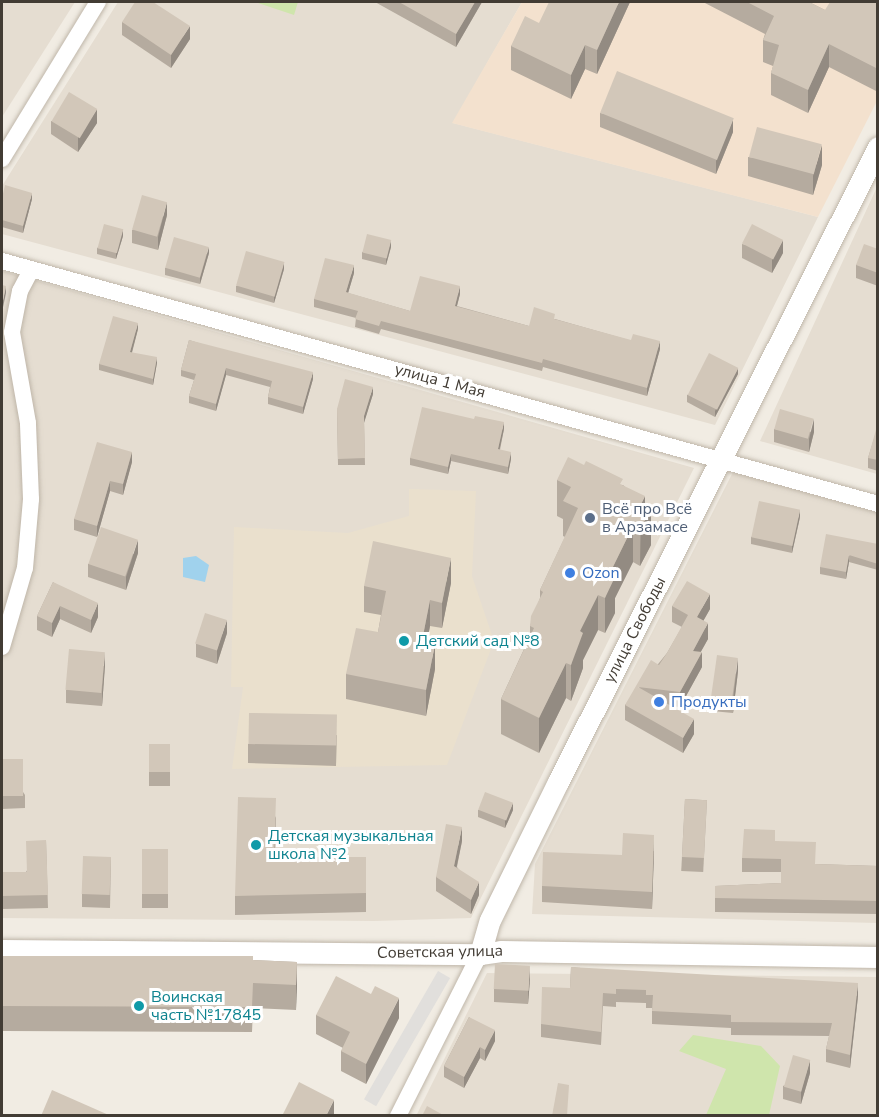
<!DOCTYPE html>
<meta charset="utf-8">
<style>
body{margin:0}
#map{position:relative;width:879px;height:1117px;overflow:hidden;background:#f1ece3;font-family:"Nunito Sans",sans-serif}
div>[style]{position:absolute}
.residential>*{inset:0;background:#e5ddd1}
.commercial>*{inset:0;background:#f3e1ce}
.education>*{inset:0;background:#eae0cd}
.green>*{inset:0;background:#cfe5ac}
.parking>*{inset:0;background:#e1dfdc;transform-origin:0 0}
.water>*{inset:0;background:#a0d2ed}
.roads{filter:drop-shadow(0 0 2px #bfb6a9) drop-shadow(0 0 2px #bfb6a9)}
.minor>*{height:16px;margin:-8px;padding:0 8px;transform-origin:8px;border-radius:8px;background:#fff}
.tertiary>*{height:21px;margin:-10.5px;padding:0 10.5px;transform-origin:10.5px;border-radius:10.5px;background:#fff}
.wall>*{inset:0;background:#b5ab9f;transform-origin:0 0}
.shaded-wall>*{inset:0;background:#938b82}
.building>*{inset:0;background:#d2c7b9;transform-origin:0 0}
.dots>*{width:16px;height:16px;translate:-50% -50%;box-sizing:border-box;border:3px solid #fff;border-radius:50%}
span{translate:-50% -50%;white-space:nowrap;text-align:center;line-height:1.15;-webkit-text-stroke:6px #fff;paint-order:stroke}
.street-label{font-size:16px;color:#423c34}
.service-label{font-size:16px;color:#4e5e75}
.left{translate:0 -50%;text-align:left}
.shop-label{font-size:16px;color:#366cbe}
.culture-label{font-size:16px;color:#0d838f}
.frame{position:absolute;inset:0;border:3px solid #423c34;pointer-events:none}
</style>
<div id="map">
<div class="residential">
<div style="clip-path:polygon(2px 2px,75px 2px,2px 117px)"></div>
<div style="clip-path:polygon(118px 2px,522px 2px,453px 123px,818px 217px,715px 425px,2px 234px,2px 186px)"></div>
<div style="clip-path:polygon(877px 187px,877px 474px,760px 441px)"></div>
<div style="clip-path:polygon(2px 271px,694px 468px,471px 918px,374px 921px,2px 918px)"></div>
<div style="clip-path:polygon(734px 470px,877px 511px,877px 923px,532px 914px,535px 864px)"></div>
<div style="clip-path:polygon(487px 973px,877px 977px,877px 1115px,416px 1116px)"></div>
</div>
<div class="commercial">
<div style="clip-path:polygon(522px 2px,877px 2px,877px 101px,818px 217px,452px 123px)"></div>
</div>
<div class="education">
<div style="clip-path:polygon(409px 489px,476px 491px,472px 576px,494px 641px,447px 765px,232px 769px,243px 687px,231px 687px,234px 527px,348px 533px,409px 516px)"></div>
</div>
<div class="green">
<div style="clip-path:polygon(255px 2px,298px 2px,294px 15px)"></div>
<div style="clip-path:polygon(693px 1035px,761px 1046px,780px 1066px,769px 1115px,706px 1115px,726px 1069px,679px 1051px)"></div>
</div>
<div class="parking">
<div style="left:438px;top:971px;width:14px;height:148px;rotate:30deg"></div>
</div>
<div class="water">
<div style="clip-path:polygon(196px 556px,209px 565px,205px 582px,183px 577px,183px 558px)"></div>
</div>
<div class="roads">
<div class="minor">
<div style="left:2px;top:159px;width:184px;rotate:-58.6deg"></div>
<div style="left:2px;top:261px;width:909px;rotate:15.5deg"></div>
<div style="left:2px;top:647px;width:82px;rotate:-73.8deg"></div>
<div style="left:25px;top:568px;width:69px;rotate:-85deg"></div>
<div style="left:31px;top:499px;width:76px;rotate:-92.3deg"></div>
<div style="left:28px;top:423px;width:92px;rotate:-100deg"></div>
<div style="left:12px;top:332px;width:42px;rotate:-79deg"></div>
<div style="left:20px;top:291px;width:24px;rotate:-62deg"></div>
<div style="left:398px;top:1116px;width:182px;rotate:-63.2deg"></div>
</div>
<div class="tertiary">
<div style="left:2px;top:950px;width:478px;rotate:0.5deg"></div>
<div style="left:480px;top:954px;width:21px;rotate:-8deg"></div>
<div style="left:501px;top:951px;width:377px;rotate:0.9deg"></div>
<div style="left:480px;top:954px;width:35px;rotate:-74deg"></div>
<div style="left:490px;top:920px;width:154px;rotate:-63.8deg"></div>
<div style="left:558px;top:782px;width:711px;rotate:-63.25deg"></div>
</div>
</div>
<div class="wall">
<div style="clip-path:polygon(375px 2px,482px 2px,456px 47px)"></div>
<div style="clip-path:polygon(630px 2px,597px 74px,585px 69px,571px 99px,511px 70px,511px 46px,539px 23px)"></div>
<div style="clip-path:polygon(703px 2px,809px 2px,825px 10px,878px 2px,878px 92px,829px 67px,808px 113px,771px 95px,771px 73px,773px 66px,763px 62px,763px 40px,765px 34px)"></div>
<div style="clip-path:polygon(122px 22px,190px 39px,171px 68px,122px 35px)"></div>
<div style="clip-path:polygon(600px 113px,733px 132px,716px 174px,600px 127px)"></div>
<div style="clip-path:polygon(51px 121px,97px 123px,78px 152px,51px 134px)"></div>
<div style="clip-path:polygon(748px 157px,822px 165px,813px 195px,748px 176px)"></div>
<div style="clip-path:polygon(2px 198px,32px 199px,23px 233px,2px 227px)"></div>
<div style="clip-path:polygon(167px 215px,158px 250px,132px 243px,132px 230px)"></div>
<div style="clip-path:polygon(123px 236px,116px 259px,97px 254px,97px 248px)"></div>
<div style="clip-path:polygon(742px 244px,783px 253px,772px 273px,742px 258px)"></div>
<div style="clip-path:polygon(391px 247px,386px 265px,362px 259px,362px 252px)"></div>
<div style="clip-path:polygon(878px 249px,878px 286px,856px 278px,856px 265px)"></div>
<div style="clip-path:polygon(209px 253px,200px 284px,165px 275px,165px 268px)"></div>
<div style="clip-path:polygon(284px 269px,274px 303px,236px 292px,236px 286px)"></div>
<div style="clip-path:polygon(354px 273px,348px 293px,410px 311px,460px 294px,457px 306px,529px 326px,555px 319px,660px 349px,647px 396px,543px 367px,542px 371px,381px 329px,379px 334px,355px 327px,356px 318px,314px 307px,314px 299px)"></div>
<div style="clip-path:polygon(138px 329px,132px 353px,157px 363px,153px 385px,99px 370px,99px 364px)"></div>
<div style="clip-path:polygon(189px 340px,313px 379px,303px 414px,268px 404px,268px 397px,270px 387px,226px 375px,216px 411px,189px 403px,189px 396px,194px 380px,181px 376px,181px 370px)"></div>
<div style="clip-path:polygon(738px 374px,715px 417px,687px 402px,687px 395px)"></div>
<div style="clip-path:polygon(373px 394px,364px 422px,365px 465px,338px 465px,337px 409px)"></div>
<div style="clip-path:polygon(878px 426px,878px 471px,868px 468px,868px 458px)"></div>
<div style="clip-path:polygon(504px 429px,500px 450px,511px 459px,508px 474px,451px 461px,448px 474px,410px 465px,410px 458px)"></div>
<div style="clip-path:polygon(774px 429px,814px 432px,809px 452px,774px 442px)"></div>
<div style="clip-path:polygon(132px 452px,132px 462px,123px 495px,110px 491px,97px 537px,74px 530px,74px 519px)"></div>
<div style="clip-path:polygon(557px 480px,623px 485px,645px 506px,651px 545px,640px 566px,633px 562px,615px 598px,615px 613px,605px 633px,598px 630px,583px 660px,583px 668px,571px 701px,566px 698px,539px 753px,501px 734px,501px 699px,530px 636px,530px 626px,540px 598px,540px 590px,565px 537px,563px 536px,563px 519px,557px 516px)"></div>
<div style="clip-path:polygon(800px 517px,792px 553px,751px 544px,751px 537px)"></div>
<div style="clip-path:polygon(878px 544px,878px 570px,849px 562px,846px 579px,820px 574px,820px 567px)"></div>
<div style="clip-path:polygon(138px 553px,126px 590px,88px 577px,88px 564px)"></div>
<div style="clip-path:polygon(53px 582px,98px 617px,91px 633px,60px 619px,52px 637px,37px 630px,37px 616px)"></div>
<div style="clip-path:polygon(451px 583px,442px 628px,430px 626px,427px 642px,435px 669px,426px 716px,346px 699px,346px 674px,378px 632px,381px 615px,364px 612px,364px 586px)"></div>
<div style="clip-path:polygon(672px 606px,710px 609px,703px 621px,708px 639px,701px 651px,702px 667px,680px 707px,671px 706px,694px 734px,683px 753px,625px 720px,625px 705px,667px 653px,682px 627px,672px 622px)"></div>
<div style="clip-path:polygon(227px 633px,217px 664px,196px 657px,196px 644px)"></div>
<div style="clip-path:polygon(105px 665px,102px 706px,66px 703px,66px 690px)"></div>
<div style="clip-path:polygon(738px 671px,733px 713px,712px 711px,712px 697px)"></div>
<div style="clip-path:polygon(337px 735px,336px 766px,248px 763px,248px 744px)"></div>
<div style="left:149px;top:744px;width:21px;height:42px"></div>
<div style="clip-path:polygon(2px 759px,25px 795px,25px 808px,2px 809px)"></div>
<div style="left:685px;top:799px;width:22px;height:72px;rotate:3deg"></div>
<div style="clip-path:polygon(478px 810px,513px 810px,505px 828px,478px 817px)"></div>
<div style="clip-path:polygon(276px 816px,275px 857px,366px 857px,366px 912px,235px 915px,235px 896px)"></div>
<div style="clip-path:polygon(46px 840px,48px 908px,2px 909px,2px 872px,26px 872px)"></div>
<div style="clip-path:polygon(462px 841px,457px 867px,479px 895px,471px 914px,436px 891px,436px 877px)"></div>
<div style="clip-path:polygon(775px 841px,815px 864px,878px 866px,878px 914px,715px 912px,715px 886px,781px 883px,781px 872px,742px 872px,742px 858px)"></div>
<div style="left:142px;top:849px;width:26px;height:59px"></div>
<div style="clip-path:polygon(654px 851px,652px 909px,542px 902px,542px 886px,622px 855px)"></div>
<div style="clip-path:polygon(111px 857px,110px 908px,82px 907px,82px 894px)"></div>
<div style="clip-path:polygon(2px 956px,253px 960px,297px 962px,296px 1010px,253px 1008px,252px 1032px,3px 1031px,2px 1072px)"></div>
<div style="clip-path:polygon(571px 967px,858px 996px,850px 1068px,826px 1062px,826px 1049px,829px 1036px,731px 1035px,731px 1028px,652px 1024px,652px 1008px,646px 1008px,646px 1003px,616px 1002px,616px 1007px,603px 1006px,601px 1045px,541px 1037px,541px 1024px,570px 988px)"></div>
<div style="clip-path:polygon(530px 979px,528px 1004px,494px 1002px,494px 989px)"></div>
<div style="clip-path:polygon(316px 1015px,399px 1018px,366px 1084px,341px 1071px,341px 1051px,343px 1048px,316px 1034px)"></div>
<div style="clip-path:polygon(469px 1017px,495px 1041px,485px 1061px,480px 1058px,464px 1088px,444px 1077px,444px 1066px)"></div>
<div style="clip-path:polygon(810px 1073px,801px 1104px,783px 1099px,783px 1086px)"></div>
</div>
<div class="shaded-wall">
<div style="clip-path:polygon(475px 2px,482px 2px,456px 47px,456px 34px)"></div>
<div style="clip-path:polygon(619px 2px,630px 2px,597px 74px,597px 50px)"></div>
<div style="clip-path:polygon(190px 26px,190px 39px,171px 68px,171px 55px)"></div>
<div style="clip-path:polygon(829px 44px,829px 67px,808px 113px,808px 90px)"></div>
<div style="clip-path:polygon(585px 45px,585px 69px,571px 99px,571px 75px)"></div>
<div style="clip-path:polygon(97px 109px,97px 123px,78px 152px,78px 138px)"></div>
<div style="clip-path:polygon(733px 119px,733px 132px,716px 174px,716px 161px)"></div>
<div style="clip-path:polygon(822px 145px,822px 165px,813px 195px,813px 176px)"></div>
<div style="clip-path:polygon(32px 193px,32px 199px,23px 233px,23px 226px)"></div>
<div style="clip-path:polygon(167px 202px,167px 215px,158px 250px,158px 237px)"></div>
<div style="clip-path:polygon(123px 229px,123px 236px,116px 259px,116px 253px)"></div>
<div style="clip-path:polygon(391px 240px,391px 247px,386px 265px,386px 258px)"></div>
<div style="clip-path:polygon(783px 240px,783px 253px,772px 273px,772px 260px)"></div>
<div style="clip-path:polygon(209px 247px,209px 253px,200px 284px,200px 278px)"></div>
<div style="clip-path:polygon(284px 262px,284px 269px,274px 303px,274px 297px)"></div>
<div style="clip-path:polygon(354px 265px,354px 273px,346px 300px,346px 292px)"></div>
<div style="clip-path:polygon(6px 286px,6px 293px,2px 312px,2px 305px)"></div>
<div style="clip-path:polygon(460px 286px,460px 294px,455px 313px,455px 306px)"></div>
<div style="clip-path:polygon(138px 323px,138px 329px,130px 359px,130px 352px)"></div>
<div style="clip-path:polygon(660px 341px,660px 349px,647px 396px,647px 388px)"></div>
<div style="clip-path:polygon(157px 357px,157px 363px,153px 385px,153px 379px)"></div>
<div style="clip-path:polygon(226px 368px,226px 375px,216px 411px,216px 404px)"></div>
<div style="clip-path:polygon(738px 368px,738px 374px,715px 417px,715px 411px)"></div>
<div style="clip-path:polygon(313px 372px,313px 379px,303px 414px,303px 407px)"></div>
<div style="clip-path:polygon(373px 387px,373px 394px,364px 423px,364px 416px)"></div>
<div style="clip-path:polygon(814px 419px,814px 432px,809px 452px,809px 439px)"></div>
<div style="clip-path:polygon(504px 422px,504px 429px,498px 456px,498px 449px)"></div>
<div style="clip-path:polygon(132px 452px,132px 462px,123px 495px,123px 484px)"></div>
<div style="clip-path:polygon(511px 452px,511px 459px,508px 474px,508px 467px)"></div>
<div style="clip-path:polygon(451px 454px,451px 461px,448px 474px,448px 467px)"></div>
<div style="clip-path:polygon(110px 481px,110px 491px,97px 537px,97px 526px)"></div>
<div style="clip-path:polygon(645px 496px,645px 520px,651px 509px,651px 545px,640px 566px,641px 504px)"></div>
<div style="clip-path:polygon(800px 510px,800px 517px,792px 553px,792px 546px)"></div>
<div style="clip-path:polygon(633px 526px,633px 562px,615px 598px,615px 613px,605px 633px,605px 598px,609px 575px)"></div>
<div style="clip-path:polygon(138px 540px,138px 553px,126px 590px,126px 577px)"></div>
<div style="clip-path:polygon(849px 555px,849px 562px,846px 579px,846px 572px)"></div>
<div style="clip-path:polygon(451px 558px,451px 583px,442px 628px,442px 603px)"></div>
<div style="clip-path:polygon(710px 594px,710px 609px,697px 632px,697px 617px)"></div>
<div style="clip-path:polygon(598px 595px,598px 630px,583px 660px,583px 668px,571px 701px,571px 665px,580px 631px)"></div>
<div style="clip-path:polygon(430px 600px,430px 626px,422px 667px,422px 641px)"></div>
<div style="clip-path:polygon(98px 603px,98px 617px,91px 633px,91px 620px)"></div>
<div style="clip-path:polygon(60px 606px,60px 619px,52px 637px,52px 623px)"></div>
<div style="clip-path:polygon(227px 620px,227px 633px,217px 664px,217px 650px)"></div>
<div style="clip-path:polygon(708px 623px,708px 639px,693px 666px,693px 651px)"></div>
<div style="clip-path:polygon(435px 644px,435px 669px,426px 716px,426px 690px)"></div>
<div style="clip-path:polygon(105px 652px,105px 665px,102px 706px,102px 693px)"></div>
<div style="clip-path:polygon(702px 652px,702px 667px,680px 707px,680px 692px)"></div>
<div style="clip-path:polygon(738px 658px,738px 671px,733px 713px,733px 700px)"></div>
<div style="clip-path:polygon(566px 663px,566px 698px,539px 753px,539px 718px)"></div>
<div style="clip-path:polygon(694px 719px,694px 734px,683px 753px,683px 738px)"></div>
<div style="clip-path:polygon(513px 803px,513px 810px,505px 828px,505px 821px)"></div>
<div style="clip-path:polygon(462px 827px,462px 841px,454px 879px,454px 866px)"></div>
<div style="clip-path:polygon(654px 835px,654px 851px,652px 909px,652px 892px)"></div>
<div style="clip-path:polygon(479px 882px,479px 895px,471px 914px,471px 900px)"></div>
<div style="clip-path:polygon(297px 962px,297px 987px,296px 1010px,296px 985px)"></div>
<div style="clip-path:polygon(530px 966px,530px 979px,528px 1004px,528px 991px)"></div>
<div style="clip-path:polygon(858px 983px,858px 996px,850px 1068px,850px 1055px)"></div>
<div style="clip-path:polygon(399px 998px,399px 1018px,366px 1084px,366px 1064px)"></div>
<div style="clip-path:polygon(495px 1030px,495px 1041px,485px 1061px,485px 1050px)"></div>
<div style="clip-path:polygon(480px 1047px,480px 1058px,464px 1088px,464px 1077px)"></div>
<div style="clip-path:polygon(810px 1060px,810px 1073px,801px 1104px,801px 1091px)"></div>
<div style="clip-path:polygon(334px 1100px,334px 1116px,326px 1116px)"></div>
</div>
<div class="building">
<div style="clip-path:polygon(135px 2px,153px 2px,190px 26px,171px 55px,122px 22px)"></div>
<div style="clip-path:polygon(399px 2px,475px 2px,456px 34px)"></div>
<div style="clip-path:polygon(549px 2px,619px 2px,597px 50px,585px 45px,571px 75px,511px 46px,525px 16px,539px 23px)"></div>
<div style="clip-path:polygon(747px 2px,809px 2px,825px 10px,830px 2px,878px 2px,878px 69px,829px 44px,808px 90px,771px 73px,779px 45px,763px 40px,774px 16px)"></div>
<div style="left:617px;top:71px;width:126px;height:45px;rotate:22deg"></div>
<div style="left:69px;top:92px;width:33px;height:34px;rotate:31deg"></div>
<div style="left:757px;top:127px;width:67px;height:31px;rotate:15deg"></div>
<div style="clip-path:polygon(5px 185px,32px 193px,23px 226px,2px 220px,2px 198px)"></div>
<div style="left:142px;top:195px;width:26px;height:36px;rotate:16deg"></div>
<div style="left:104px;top:224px;width:20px;height:25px;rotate:15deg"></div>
<div style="left:752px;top:224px;width:35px;height:22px;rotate:27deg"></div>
<div style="left:367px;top:234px;width:25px;height:19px;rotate:14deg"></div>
<div style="left:174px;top:237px;width:36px;height:32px;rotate:16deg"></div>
<div style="clip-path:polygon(864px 244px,878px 249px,878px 273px,856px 265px)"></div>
<div style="left:246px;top:251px;width:40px;height:36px;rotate:16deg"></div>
<div style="clip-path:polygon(325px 258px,354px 265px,346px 292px,410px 311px,420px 276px,460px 286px,455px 306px,529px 326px,534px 307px,555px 314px,554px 319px,631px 340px,633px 334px,660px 341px,647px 388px,543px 359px,542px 363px,381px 321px,379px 326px,355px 319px,358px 311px,314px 299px)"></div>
<div style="clip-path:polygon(2px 285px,6px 286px,2px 305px)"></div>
<div style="clip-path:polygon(113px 316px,138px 323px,130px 352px,157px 357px,153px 379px,99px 364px)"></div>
<div style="clip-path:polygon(189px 340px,313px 372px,303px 407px,268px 397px,272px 381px,226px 368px,216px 404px,189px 396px,196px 374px,181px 370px)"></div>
<div style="left:709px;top:353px;width:33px;height:47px;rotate:27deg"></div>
<div style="clip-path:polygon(345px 379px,373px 387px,364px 416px,365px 458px,338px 459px,337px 409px)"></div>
<div style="clip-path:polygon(422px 407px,474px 419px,475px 416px,504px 422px,498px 449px,511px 452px,508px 467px,451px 454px,448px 467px,410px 458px)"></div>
<div style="left:780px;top:409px;width:35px;height:21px;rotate:16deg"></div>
<div style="clip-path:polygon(877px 426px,878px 426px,878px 460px,868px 458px)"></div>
<div style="clip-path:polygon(97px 442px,132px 452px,123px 484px,110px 481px,97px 526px,74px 519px)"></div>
<div style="clip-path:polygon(568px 457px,584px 465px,586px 461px,623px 479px,620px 484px,645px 496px,641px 504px,651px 509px,640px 530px,633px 526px,609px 575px,615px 577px,605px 598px,598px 595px,580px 631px,583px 633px,571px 665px,566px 663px,539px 718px,501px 699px,534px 628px,530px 626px,531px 616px,543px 592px,540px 590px,578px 508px,563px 501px,571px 487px,557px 480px)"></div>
<div style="left:759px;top:501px;width:42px;height:37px;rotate:12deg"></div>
<div style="left:101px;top:527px;width:39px;height:39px;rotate:19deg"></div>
<div style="clip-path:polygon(826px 534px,878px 544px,878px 564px,849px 555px,846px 572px,820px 567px)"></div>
<div style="clip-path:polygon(373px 541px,451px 558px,442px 603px,430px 600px,422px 641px,435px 644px,426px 690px,346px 674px,356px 628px,378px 632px,386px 591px,364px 586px)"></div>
<div style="clip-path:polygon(687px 581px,710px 594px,697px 617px,708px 623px,693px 651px,702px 652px,680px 692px,638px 687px,694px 719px,683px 738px,625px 705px,651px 660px,659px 665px,667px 653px,688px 615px,672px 606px)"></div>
<div style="clip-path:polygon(53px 582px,98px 603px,91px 620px,60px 606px,52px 623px,37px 616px)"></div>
<div style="left:205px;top:613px;width:23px;height:32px;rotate:18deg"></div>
<div style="left:69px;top:649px;width:36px;height:41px;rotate:5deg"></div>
<div style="left:717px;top:655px;width:21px;height:42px;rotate:8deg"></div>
<div style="left:249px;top:713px;width:88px;height:31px;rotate:1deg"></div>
<div style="left:149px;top:744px;width:21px;height:28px"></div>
<div style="left:2px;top:759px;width:21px;height:37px"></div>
<div style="left:485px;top:792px;width:30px;height:19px;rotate:21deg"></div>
<div style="clip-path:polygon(238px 797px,276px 798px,274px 857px,366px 857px,366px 893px,235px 896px)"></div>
<div style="left:685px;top:799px;width:22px;height:58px;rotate:3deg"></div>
<div style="clip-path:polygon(446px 824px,462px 827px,454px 866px,479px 882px,471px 900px,436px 877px)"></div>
<div style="clip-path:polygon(744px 829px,775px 830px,775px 841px,816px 842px,815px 864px,878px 866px,878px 901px,715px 898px,715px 886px,781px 883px,781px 859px,742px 858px)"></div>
<div style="clip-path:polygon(623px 833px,654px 835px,652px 892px,542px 886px,543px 852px,622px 855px)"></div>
<div style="clip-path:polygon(46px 840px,48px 895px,2px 896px,2px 872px,27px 872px,26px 841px)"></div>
<div style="left:142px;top:849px;width:26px;height:45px"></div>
<div style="left:83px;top:856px;width:28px;height:38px;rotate:2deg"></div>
<div style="clip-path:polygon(2px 956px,253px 956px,253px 960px,297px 962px,296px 985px,253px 983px,252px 1007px,3px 1006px,2px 1047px)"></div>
<div style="left:495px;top:964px;width:35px;height:25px;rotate:3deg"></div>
<div style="clip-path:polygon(571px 967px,858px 983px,850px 1055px,826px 1049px,832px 1023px,731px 1022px,731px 1015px,652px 1011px,653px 995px,646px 995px,646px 990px,616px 989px,616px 994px,603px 993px,601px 1032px,541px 1024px,542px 987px,570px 988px)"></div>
<div style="clip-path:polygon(336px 976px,371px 994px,375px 986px,399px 998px,366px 1064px,341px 1051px,350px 1032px,316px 1015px)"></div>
<div style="clip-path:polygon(469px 1017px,495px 1030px,485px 1050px,480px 1047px,464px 1077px,444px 1066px)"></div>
<div style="left:793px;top:1055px;width:18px;height:33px;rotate:16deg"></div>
<div style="clip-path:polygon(299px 1082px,334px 1100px,326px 1116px,282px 1116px)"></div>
<div style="clip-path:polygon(558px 1083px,569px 1085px,567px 1116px,552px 1116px)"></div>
<div style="clip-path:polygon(52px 1090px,111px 1116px,41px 1116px)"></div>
<div style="clip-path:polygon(427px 1106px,445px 1116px,422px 1116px)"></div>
</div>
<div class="dots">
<div style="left:590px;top:518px;background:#5c6f8a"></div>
<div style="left:570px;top:573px;background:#3f7fe0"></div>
<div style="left:404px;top:641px;background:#0f9aa8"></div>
<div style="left:659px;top:702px;background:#3f7fe0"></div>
<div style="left:256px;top:845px;background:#0f9aa8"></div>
<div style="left:139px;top:1006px;background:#0f9aa8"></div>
</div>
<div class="street-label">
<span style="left:440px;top:381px;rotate:15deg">улица 1 Мая</span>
<span style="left:635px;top:630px;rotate:-63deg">улица Свободы</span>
<span style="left:440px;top:952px;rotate:-1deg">Советская улица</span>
</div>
<div class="service-label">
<span class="left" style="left:602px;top:518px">Всё про Всё<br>в Арзамасе</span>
</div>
<div class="shop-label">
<span class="left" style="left:582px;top:573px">Ozon</span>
<span class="left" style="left:671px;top:702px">Продукты</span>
</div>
<div class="culture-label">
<span class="left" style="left:416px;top:641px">Детский сад №8</span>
<span class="left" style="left:268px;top:845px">Детская музыкальная<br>школа №2</span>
<span class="left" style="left:151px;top:1006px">Воинская<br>часть №17845</span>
</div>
<div class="frame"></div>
</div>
